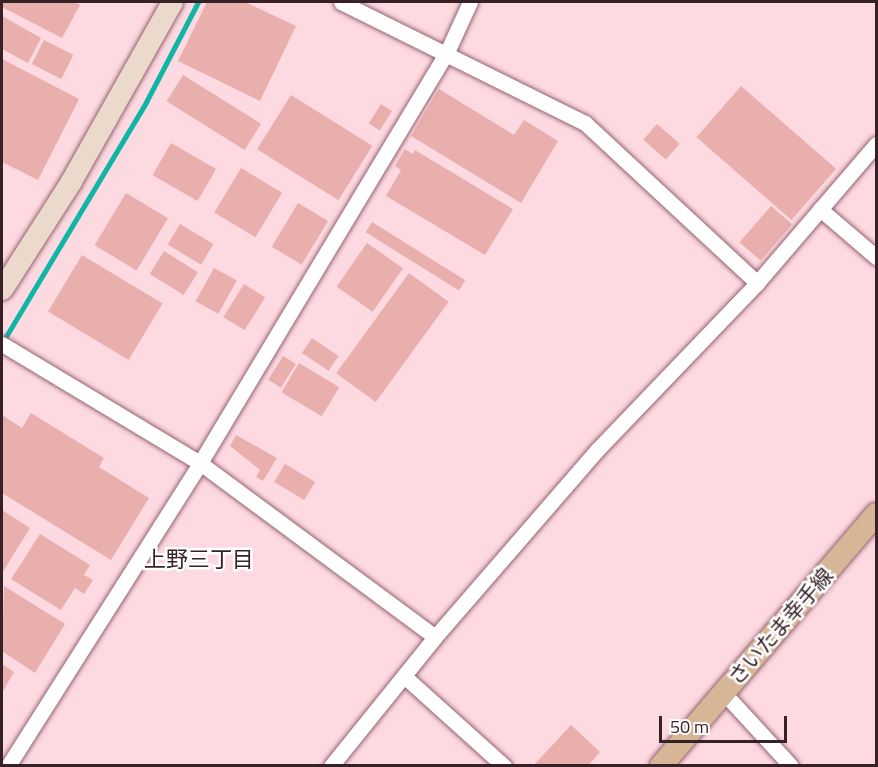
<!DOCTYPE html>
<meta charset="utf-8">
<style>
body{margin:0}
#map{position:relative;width:878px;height:767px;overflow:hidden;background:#fdd9e1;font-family:"Titillium Web","Noto Sans JP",sans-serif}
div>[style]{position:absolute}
.stream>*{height:5px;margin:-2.5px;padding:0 2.5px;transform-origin:2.5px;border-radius:2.5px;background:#0fb6a5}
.building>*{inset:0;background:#e9afac;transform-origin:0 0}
.roads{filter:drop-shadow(0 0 2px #95626f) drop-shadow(0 0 2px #95626f)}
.street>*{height:15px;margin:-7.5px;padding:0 7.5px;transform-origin:7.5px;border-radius:7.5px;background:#fff}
.secondary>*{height:21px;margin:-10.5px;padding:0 10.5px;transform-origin:10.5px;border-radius:10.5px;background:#ebdacb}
.primary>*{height:22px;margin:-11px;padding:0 11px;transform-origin:11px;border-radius:11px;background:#d7b698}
span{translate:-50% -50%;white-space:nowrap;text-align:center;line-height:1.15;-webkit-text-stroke:5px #fff;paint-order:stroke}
.street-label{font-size:21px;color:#362126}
.neighbourhood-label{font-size:22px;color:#362126}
.frame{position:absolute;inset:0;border:3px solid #362126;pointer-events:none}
.scale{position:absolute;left:659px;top:716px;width:128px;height:27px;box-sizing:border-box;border:3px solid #362126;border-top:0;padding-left:8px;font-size:18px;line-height:21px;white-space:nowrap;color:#362126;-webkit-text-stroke:4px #fff;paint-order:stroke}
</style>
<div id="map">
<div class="stream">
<div style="left:2px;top:343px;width:281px;rotate:-59.1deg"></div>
<div style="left:146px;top:102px;width:113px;rotate:-62.5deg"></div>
</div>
<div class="building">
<div style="clip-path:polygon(2px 2px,74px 2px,80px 5px,62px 38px,2px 7px)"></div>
<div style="clip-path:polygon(207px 2px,245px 2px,296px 26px,260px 101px,178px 61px)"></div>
<div style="clip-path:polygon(2px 16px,41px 38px,28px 63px,2px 49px)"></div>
<div style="left:44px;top:40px;width:33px;height:27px;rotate:27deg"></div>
<div style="clip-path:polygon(2px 59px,79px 99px,38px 180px,2px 162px)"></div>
<div style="left:183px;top:75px;width:92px;height:31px;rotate:32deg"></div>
<div style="left:741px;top:86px;width:126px;height:68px;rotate:41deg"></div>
<div style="clip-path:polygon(439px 89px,514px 135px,524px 120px,558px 141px,521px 203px,411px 136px)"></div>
<div style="left:291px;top:95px;width:96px;height:64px;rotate:32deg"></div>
<div style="left:381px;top:104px;width:13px;height:23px;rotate:32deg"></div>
<div style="left:657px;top:124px;width:30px;height:21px;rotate:41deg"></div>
<div style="left:171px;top:143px;width:52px;height:37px;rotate:30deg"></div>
<div style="clip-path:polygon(405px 149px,413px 154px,415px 150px,513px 209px,485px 255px,386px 196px,401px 170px,395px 166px)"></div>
<div style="left:241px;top:168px;width:48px;height:52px;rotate:31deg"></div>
<div style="left:126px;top:193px;width:49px;height:61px;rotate:31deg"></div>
<div style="left:298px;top:203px;width:35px;height:51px;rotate:31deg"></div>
<div style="left:771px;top:206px;width:28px;height:48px;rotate:41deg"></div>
<div style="left:372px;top:222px;width:110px;height:12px;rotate:32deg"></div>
<div style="left:180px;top:224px;width:39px;height:24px;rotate:31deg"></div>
<div style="left:367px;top:243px;width:44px;height:53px;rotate:35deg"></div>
<div style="left:164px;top:251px;width:40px;height:27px;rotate:32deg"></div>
<div style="left:82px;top:255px;width:94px;height:66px;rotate:31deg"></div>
<div style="left:214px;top:268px;width:26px;height:38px;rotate:29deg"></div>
<div style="left:409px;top:273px;width:49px;height:124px;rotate:36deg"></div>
<div style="left:244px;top:284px;width:25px;height:39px;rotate:32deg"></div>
<div style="left:312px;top:338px;width:32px;height:18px;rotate:34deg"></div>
<div style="left:283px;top:356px;width:15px;height:28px;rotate:32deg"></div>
<div style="left:299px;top:363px;width:47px;height:34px;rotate:31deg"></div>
<div style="clip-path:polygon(31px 413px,104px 458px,99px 467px,149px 498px,111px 560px,2px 493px,2px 415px,22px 428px)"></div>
<div style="clip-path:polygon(236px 435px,277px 458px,263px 481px,256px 477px,260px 470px,230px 446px)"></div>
<div style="left:285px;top:464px;width:35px;height:21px;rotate:31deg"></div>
<div style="clip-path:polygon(2px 510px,30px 528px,2px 573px)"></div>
<div style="clip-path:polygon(40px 534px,90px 565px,84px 575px,93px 580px,84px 594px,75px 588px,61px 610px,11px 579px)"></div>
<div style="clip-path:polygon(4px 586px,65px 624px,35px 673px,2px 651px)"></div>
<div style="clip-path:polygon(2px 664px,14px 672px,2px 693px)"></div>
<div style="clip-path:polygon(571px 725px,600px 752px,588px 766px,533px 766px)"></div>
</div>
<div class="roads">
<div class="street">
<div style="left:341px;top:2px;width:272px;rotate:26.4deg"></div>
<div style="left:585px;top:123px;width:235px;rotate:42.9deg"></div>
<div style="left:820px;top:209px;width:74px;rotate:40.6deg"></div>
<div style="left:2px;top:344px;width:231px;rotate:31deg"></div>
<div style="left:200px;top:463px;width:292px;rotate:36.5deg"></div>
<div style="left:404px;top:676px;width:135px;rotate:42deg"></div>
<div style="left:723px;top:692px;width:100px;rotate:47.4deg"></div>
<div style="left:8px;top:766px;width:359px;rotate:-57.6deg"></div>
<div style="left:200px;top:463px;width:480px;rotate:-59deg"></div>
<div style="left:447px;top:52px;width:55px;rotate:-65.3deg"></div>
<div style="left:331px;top:766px;width:166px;rotate:-51.1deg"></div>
<div style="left:435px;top:637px;width:247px;rotate:-49.1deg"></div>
<div style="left:597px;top:450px;width:231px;rotate:-46.2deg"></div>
<div style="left:757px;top:283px;width:183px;rotate:-49.4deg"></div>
</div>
<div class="secondary">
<div style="left:2px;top:289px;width:128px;rotate:-57.4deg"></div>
<div style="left:71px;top:181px;width:206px;rotate:-60.6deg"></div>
</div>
<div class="primary">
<div style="left:661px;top:766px;width:331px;rotate:-49.5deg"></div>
</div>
</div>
<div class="street-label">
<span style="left:780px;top:626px;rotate:-49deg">さいたま幸手線</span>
</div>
<div class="neighbourhood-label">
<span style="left:199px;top:560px">上野三丁目</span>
</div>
<div class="frame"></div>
<div class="scale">50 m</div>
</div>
